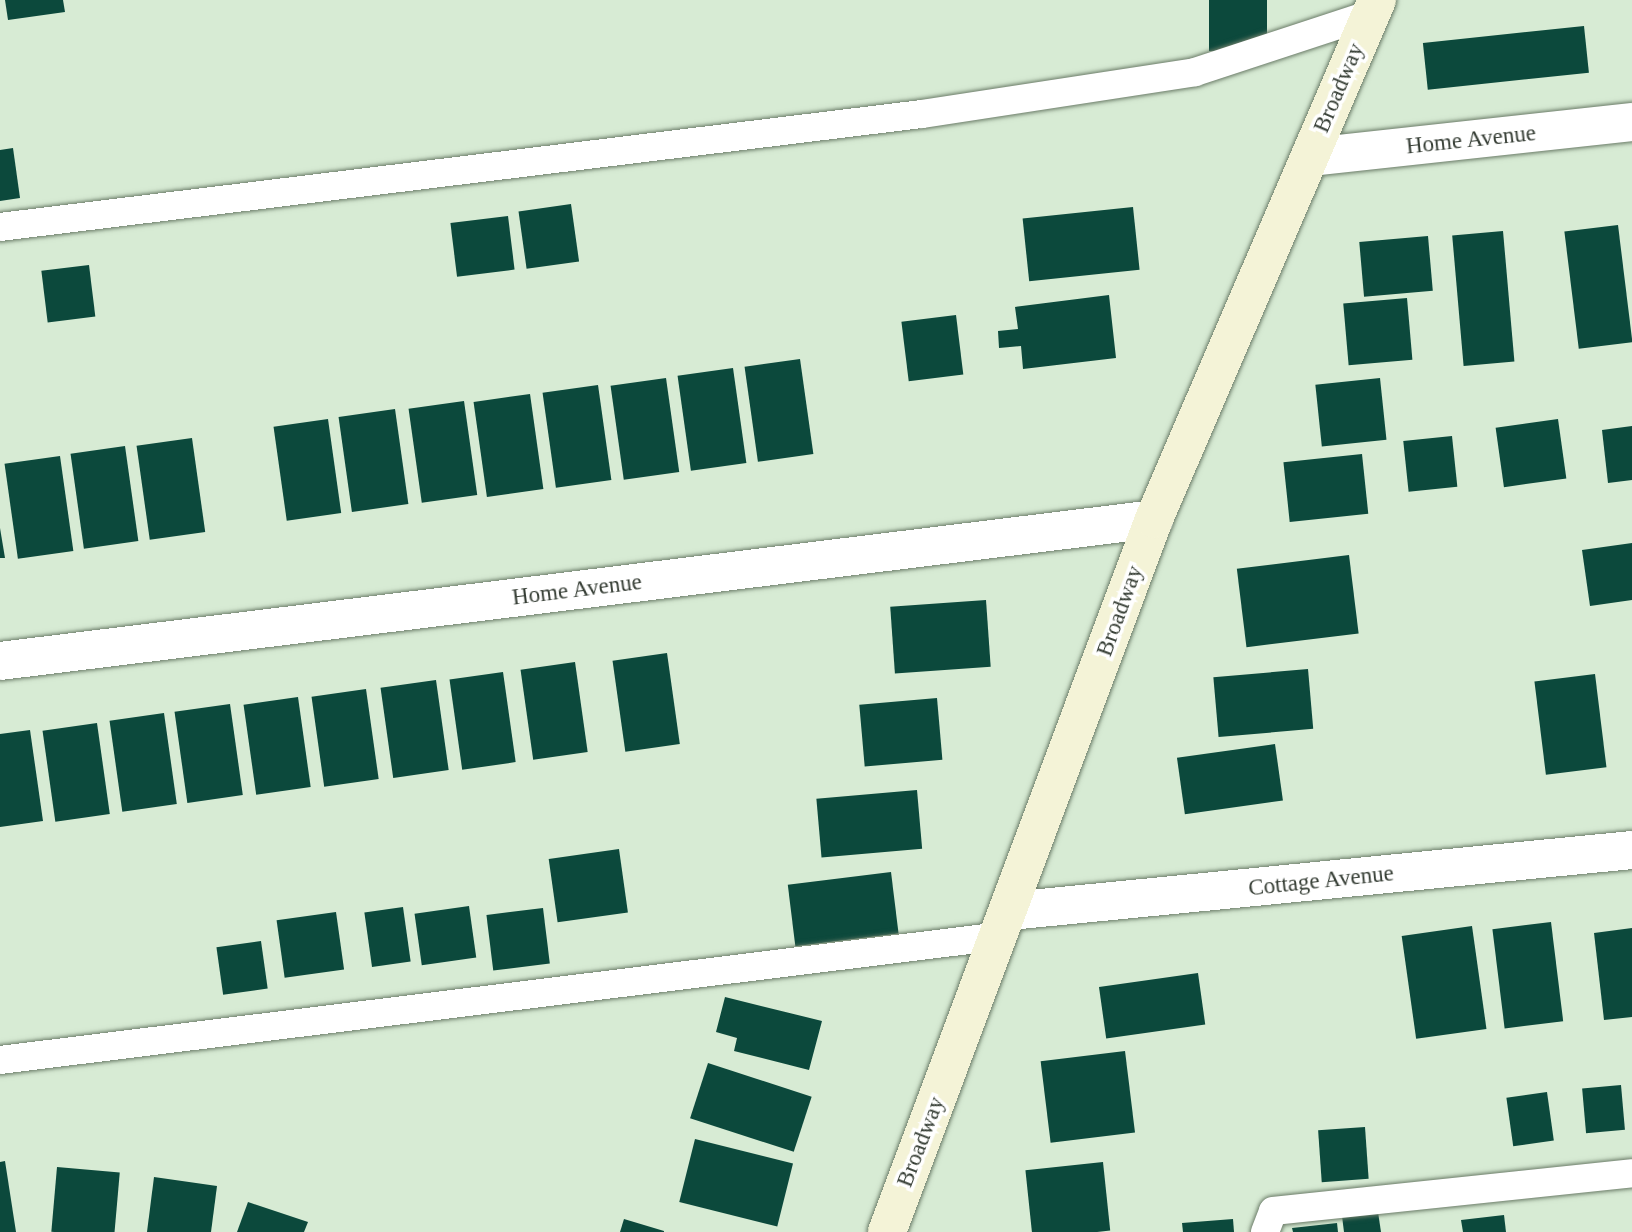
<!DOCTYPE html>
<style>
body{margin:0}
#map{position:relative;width:1632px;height:1232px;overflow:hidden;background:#d7ebd4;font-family:Georgia,serif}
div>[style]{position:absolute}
.building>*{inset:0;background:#0c493c;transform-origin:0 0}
.roads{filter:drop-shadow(0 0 2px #6b7c68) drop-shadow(0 0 2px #6b7c68)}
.service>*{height:28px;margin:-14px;padding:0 14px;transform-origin:14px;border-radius:14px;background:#fff}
.minor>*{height:38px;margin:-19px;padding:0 19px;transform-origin:19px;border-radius:19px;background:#fff}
.tertiary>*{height:38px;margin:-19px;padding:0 19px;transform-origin:19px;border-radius:19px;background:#fff}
.secondary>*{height:38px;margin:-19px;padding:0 19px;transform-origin:19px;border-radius:19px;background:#f4f3d7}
span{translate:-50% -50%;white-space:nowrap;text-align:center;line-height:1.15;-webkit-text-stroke:7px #fff;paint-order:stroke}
.street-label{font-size:23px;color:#353d34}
</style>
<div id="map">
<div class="building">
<div style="clip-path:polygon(5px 0,63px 0,65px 12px,8px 20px)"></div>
<div style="left:1209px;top:0;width:58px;height:51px"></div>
<div style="left:1584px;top:26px;width:47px;height:162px;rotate:84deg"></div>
<div style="clip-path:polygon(13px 148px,20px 198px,0 201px,0 150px)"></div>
<div style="left:571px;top:204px;width:58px;height:53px;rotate:82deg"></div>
<div style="left:1133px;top:207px;width:63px;height:111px;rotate:84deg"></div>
<div style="left:508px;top:216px;width:54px;height:58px;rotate:83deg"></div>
<div style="left:1618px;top:225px;width:118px;height:54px;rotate:83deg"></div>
<div style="left:1503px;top:231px;width:131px;height:51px;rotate:85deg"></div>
<div style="left:1428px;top:236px;width:55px;height:69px;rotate:85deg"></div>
<div style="left:89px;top:265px;width:52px;height:48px;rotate:83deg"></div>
<div style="clip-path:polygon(1109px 295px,1116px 358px,1023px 369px,1021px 346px,999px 348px,998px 331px,1018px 329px,1015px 307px)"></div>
<div style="left:1407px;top:298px;width:62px;height:64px;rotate:85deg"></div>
<div style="left:956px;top:315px;width:60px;height:55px;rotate:83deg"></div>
<div style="left:800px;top:359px;width:96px;height:56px;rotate:82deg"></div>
<div style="left:733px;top:368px;width:96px;height:56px;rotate:82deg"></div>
<div style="left:666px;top:378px;width:95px;height:56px;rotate:82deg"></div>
<div style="left:1380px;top:378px;width:62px;height:65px;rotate:84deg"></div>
<div style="left:598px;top:385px;width:96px;height:56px;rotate:82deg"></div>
<div style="left:530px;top:394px;width:96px;height:57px;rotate:82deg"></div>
<div style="left:464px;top:401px;width:95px;height:56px;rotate:82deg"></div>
<div style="left:395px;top:409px;width:96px;height:57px;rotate:82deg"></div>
<div style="left:328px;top:419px;width:95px;height:55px;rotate:82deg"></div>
<div style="left:1558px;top:419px;width:60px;height:63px;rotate:82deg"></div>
<div style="clip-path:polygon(1632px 426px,1632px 480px,1608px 483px,1602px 430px)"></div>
<div style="left:1452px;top:436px;width:51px;height:49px;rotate:84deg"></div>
<div style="left:192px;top:438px;width:95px;height:56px;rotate:82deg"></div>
<div style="left:125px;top:446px;width:96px;height:55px;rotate:82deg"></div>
<div style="left:1362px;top:454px;width:60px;height:79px;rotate:84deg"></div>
<div style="left:60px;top:456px;width:96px;height:56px;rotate:82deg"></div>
<div style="clip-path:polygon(0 528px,5px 558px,0 558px)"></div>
<div style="clip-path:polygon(1632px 543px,1632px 600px,1590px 606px,1582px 550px)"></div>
<div style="left:1349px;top:555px;width:79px;height:113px;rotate:83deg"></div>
<div style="left:986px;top:600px;width:67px;height:96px;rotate:86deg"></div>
<div style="left:667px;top:653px;width:92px;height:55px;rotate:82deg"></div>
<div style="left:575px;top:662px;width:91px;height:55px;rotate:82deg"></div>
<div style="left:1308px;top:669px;width:60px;height:95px;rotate:85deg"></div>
<div style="left:503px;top:672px;width:91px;height:54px;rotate:82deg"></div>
<div style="left:1595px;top:674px;width:94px;height:61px;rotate:83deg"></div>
<div style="left:436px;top:680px;width:91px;height:56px;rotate:82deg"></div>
<div style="left:366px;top:689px;width:91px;height:55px;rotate:82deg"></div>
<div style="left:298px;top:697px;width:91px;height:55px;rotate:82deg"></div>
<div style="left:937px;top:698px;width:62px;height:78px;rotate:85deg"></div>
<div style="left:230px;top:704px;width:92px;height:56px;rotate:82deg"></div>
<div style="left:164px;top:713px;width:92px;height:55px;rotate:82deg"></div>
<div style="left:97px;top:723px;width:92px;height:55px;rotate:82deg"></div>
<div style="clip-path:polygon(30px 730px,43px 821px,0 827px,0 734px)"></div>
<div style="left:1275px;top:744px;width:57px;height:99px;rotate:82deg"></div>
<div style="left:917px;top:790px;width:59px;height:101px;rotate:85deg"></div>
<div style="left:619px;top:849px;width:64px;height:71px;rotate:82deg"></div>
<div style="left:891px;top:872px;width:62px;height:104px;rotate:83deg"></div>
<div style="left:469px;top:906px;width:52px;height:55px;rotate:82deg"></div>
<div style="left:403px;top:907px;width:55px;height:39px;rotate:82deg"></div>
<div style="left:543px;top:908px;width:56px;height:57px;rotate:83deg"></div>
<div style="left:336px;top:912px;width:58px;height:60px;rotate:82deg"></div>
<div style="left:1551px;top:922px;width:100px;height:59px;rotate:83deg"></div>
<div style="left:1472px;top:926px;width:104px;height:71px;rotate:82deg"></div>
<div style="clip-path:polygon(1632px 928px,1632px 1017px,1604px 1020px,1594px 933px)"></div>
<div style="left:261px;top:941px;width:48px;height:45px;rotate:82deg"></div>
<div style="left:1198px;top:973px;width:52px;height:100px;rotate:82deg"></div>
<div style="clip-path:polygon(725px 997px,822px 1021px,809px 1070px,734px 1051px,737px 1038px,716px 1032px)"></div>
<div style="left:1125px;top:1051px;width:82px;height:85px;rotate:83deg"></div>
<div style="left:708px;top:1063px;width:109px;height:58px;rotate:18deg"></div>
<div style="left:1621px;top:1085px;width:45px;height:39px;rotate:85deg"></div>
<div style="left:1547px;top:1092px;width:49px;height:41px;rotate:82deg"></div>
<div style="left:1365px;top:1127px;width:52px;height:47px;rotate:86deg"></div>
<div style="left:695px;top:1139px;width:101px;height:65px;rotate:14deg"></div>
<div style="clip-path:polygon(5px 1161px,16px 1232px,0 1232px,0 1162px)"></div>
<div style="left:1103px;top:1162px;width:69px;height:78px;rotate:84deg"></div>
<div style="left:57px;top:1167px;width:63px;height:65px;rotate:5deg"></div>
<div style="clip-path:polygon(154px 1177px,217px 1186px,211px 1232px,147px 1232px)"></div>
<div style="clip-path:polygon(248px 1202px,308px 1222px,304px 1232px,237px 1232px)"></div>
<div style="clip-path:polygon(1378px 1212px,1381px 1232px,1344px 1232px,1342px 1216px)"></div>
<div style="clip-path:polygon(1504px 1215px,1506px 1232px,1463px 1232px,1461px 1220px)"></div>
<div style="clip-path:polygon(624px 1219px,664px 1231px,664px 1232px,620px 1232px)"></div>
<div style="clip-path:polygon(1233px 1219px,1234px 1232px,1183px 1232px,1182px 1223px)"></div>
<div style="clip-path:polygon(1337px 1223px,1338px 1232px,1293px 1232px,1292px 1228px)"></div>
</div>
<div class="roads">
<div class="service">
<div style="left:0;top:227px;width:929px;rotate:-6.99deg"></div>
<div style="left:922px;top:114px;width:276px;rotate:-8.7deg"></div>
<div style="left:1195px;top:72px;width:185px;rotate:-18.2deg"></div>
<div style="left:0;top:1060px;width:1009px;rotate:-7.06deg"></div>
<div style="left:1265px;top:1232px;width:22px;rotate:-69deg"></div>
<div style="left:1273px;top:1211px;width:361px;rotate:-6deg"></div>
</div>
<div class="minor">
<div style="left:0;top:661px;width:1163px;rotate:-7.01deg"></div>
<div style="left:1010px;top:911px;width:625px;rotate:-5.6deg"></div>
</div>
<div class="tertiary">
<div style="left:1310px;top:157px;width:324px;rotate:-6.2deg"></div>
</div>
<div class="secondary">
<div style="left:887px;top:1232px;width:761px;rotate:-69.47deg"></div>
<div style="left:1154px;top:519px;width:565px;rotate:-66.75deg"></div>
</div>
</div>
<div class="street-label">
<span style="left:1339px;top:88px;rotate:-67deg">Broadway</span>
<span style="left:1471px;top:140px;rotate:-6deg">Home Avenue</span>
<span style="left:577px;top:590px;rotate:-7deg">Home Avenue</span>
<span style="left:1120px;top:611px;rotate:-70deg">Broadway</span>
<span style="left:1321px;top:881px;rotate:-6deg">Cottage Avenue</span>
<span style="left:921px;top:1142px;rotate:-69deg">Broadway</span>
</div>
</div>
